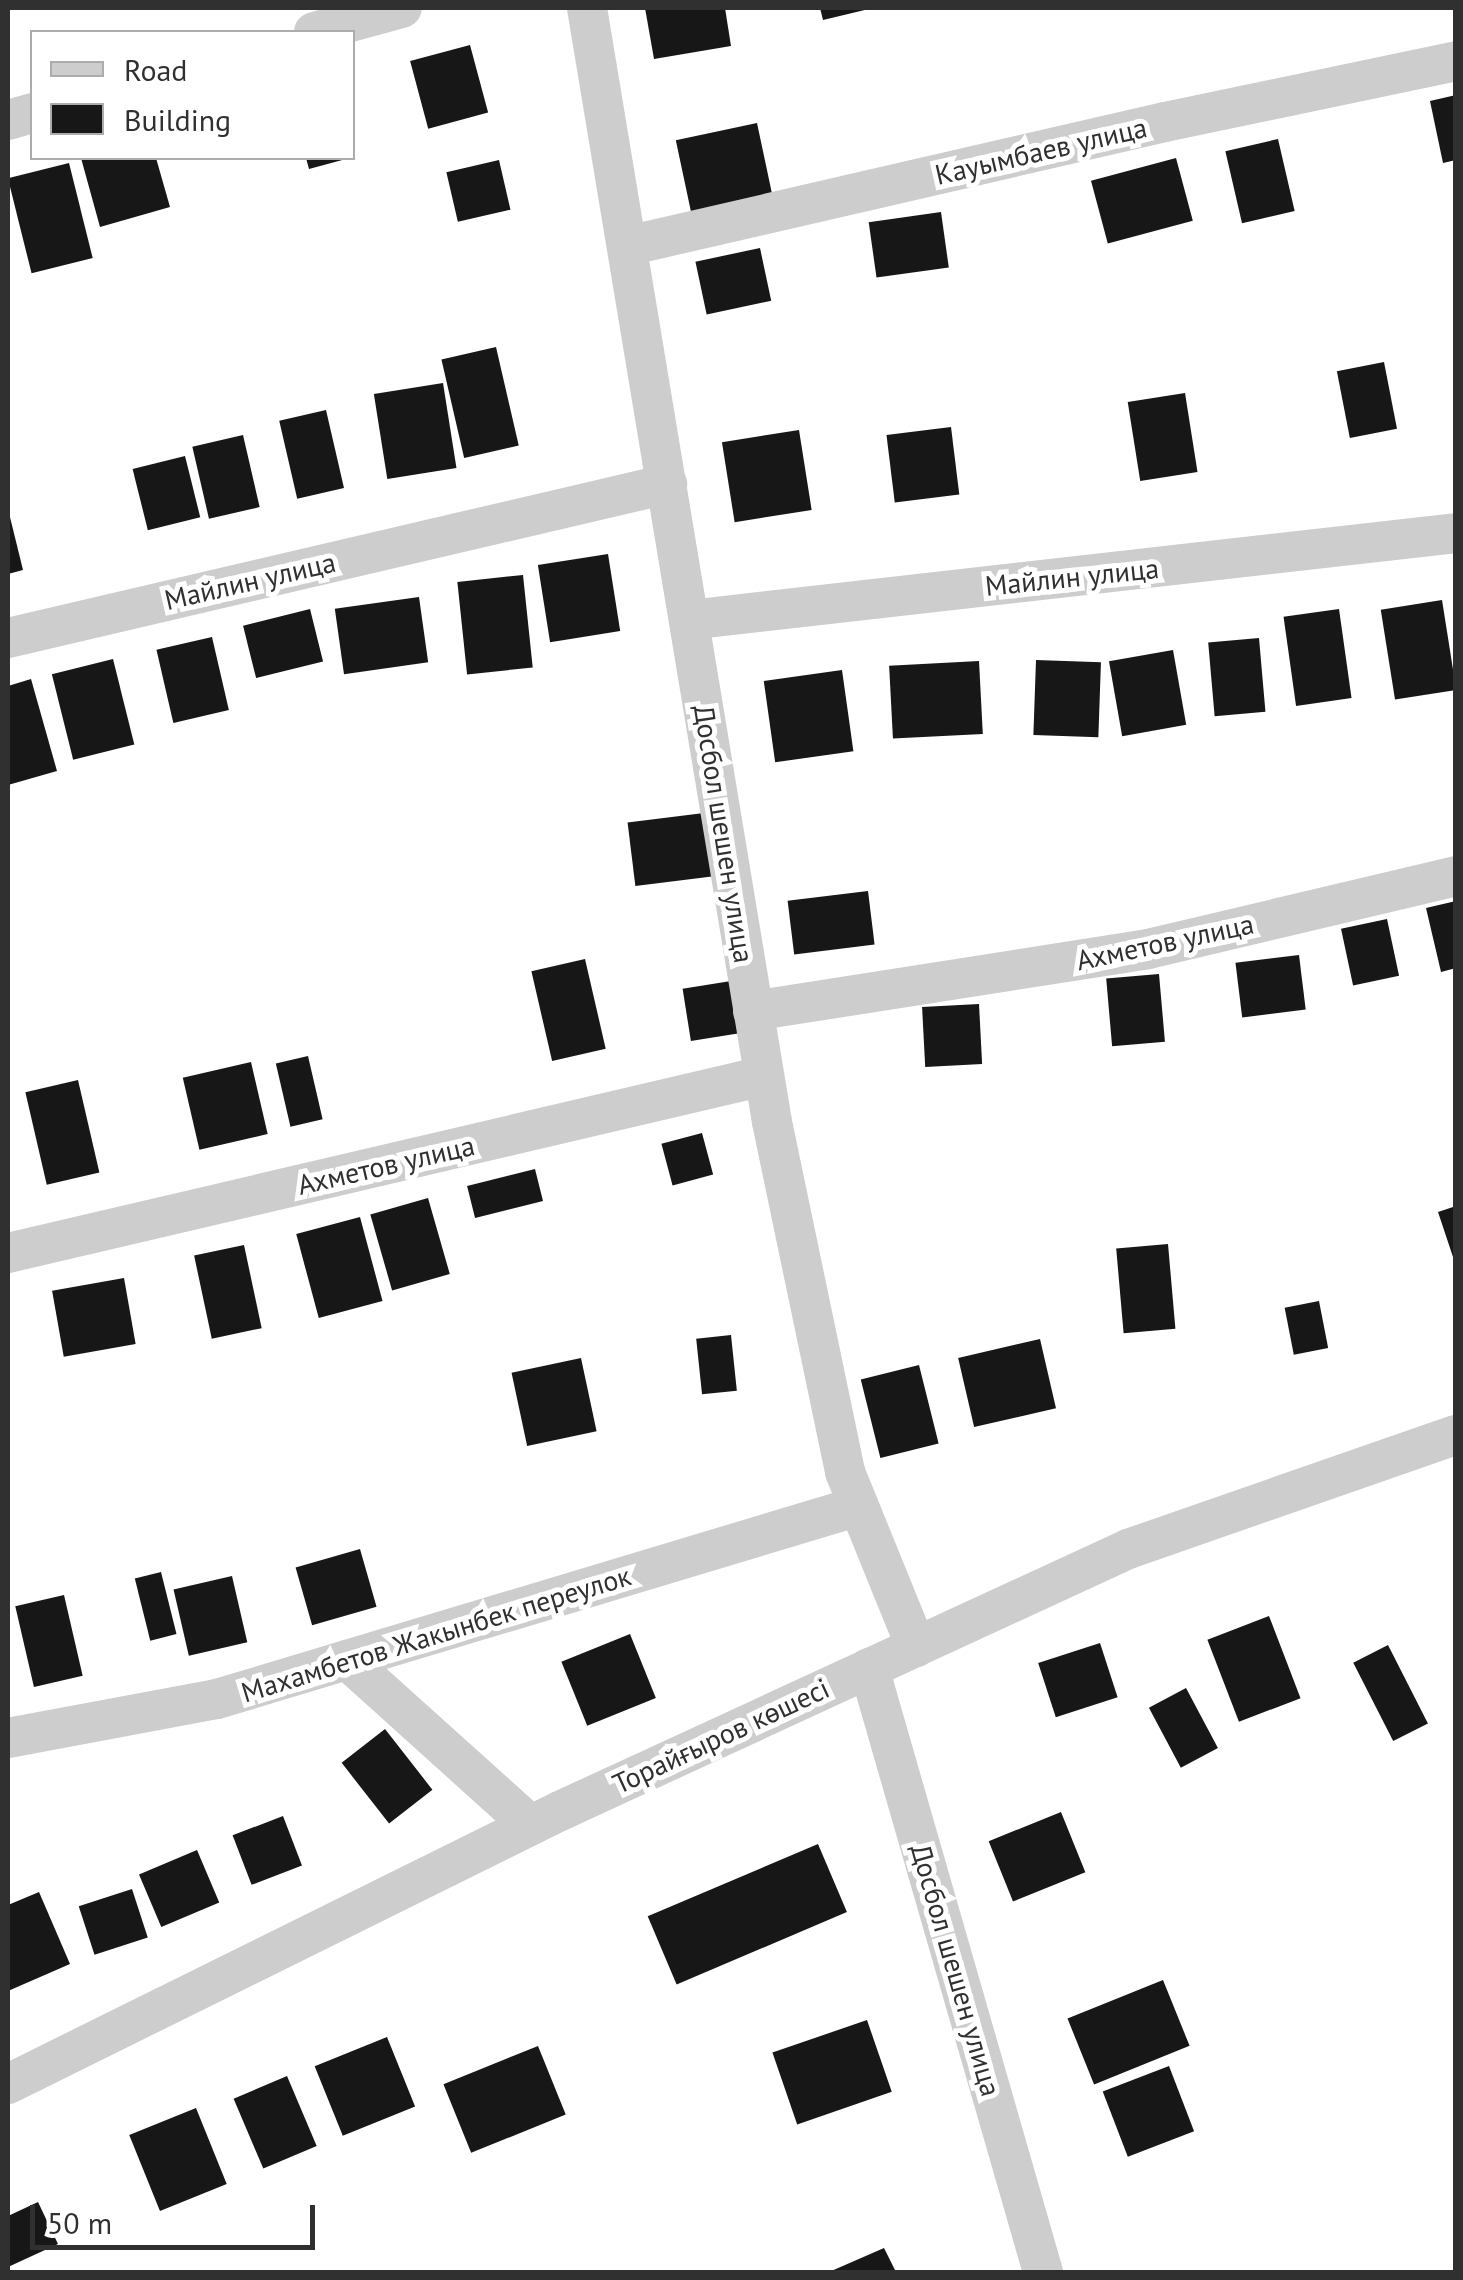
<!DOCTYPE html>
<meta charset="utf-8">
<style>
body{margin:0}
#map{position:relative;width:1463px;height:2280px;overflow:hidden;background:#fff;font-family:"PT Sans",sans-serif}
div>[style]{position:absolute}
.building>*{inset:0;background:#171717;transform-origin:0 0}
.minor>*{height:40px;margin:-20px;padding:0 20px;transform-origin:20px;border-radius:20px;background:#cdcdcd}
span{translate:-50% -50%;white-space:nowrap;text-align:center;line-height:1.15;-webkit-text-stroke:10px #fff;paint-order:stroke}
.street-label{font-size:28px;color:#303030}
.frame{position:absolute;inset:0;border:10px solid #303030;pointer-events:none}
.legend{position:absolute;left:30px;top:30px;width:325px;height:130px;box-sizing:border-box;background:#fff;border:2px solid #acacac;margin:0;padding:12px 18px;list-style:none;font-size:30px;color:#303030}
.legend li{display:flex;align-items:center;gap:20px;height:50px}
.legend b{width:50px;border:2px solid #acacac}
.scale{position:absolute;left:30px;top:2205px;width:285px;height:45px;box-sizing:border-box;border:5px solid #303030;border-top:0;padding-left:12px;font-size:30px;line-height:35px;white-space:nowrap;color:#303030;-webkit-text-stroke:8px #fff;paint-order:stroke}
</style>
<div id="map">
<div class="building">
<div style="clip-path:polygon(645px 8px,725px 8px,731px 46px,654px 59px)"></div>
<div style="clip-path:polygon(820px 8px,869px 8px,869px 9px,823px 20px)"></div>
<div style="left:470px;top:45px;width:70px;height:62px;rotate:75deg"></div>
<div style="clip-path:polygon(1456px 95px,1456px 160px,1443px 163px,1430px 101px)"></div>
<div style="left:757px;top:123px;width:73px;height:83px;rotate:78deg"></div>
<div style="left:1278px;top:139px;width:74px;height:54px;rotate:77deg"></div>
<div style="clip-path:polygon(81px 158px,156px 158px,170px 207px,100px 227px)"></div>
<div style="clip-path:polygon(306px 158px,346px 158px,346px 159px,309px 169px)"></div>
<div style="left:1176px;top:158px;width:65px;height:88px;rotate:75deg"></div>
<div style="left:499px;top:160px;width:51px;height:54px;rotate:77deg"></div>
<div style="left:69px;top:163px;width:98px;height:63px;rotate:76deg"></div>
<div style="left:941px;top:212px;width:56px;height:73px;rotate:82deg"></div>
<div style="left:760px;top:248px;width:54px;height:66px;rotate:78deg"></div>
<div style="left:496px;top:347px;width:101px;height:56px;rotate:77deg"></div>
<div style="left:1384px;top:362px;width:68px;height:48px;rotate:79deg"></div>
<div style="left:443px;top:383px;width:86px;height:70px;rotate:81deg"></div>
<div style="left:1185px;top:393px;width:80px;height:58px;rotate:81deg"></div>
<div style="left:326px;top:410px;width:80px;height:48px;rotate:77deg"></div>
<div style="left:951px;top:427px;width:68px;height:65px;rotate:83deg"></div>
<div style="left:799px;top:430px;width:81px;height:78px;rotate:81deg"></div>
<div style="left:243px;top:435px;width:74px;height:52px;rotate:77deg"></div>
<div style="left:185px;top:456px;width:63px;height:54px;rotate:76deg"></div>
<div style="clip-path:polygon(8px 509px,23px 570px,8px 574px)"></div>
<div style="left:608px;top:554px;width:78px;height:71px;rotate:81deg"></div>
<div style="left:523px;top:575px;width:93px;height:66px;rotate:84deg"></div>
<div style="left:419px;top:597px;width:66px;height:85px;rotate:82deg"></div>
<div style="left:1442px;top:600px;width:91px;height:62px;rotate:81deg"></div>
<div style="left:310px;top:609px;width:54px;height:69px;rotate:76deg"></div>
<div style="left:1339px;top:609px;width:90px;height:56px;rotate:82deg"></div>
<div style="left:212px;top:637px;width:75px;height:57px;rotate:77deg"></div>
<div style="left:1259px;top:638px;width:74px;height:51px;rotate:85deg"></div>
<div style="left:1173px;top:650px;width:76px;height:65px;rotate:80deg"></div>
<div style="left:113px;top:659px;width:88px;height:63px;rotate:76deg"></div>
<div style="left:1036px;top:660px;width:65px;height:75px;rotate:2deg"></div>
<div style="left:979px;top:661px;width:73px;height:90px;rotate:87deg"></div>
<div style="left:842px;top:670px;width:82px;height:79px;rotate:82deg"></div>
<div style="clip-path:polygon(31px 679px,57px 771px,8px 785px,8px 686px)"></div>
<div style="left:704px;top:813px;width:64px;height:77px;rotate:83deg"></div>
<div style="left:868px;top:891px;width:54px;height:81px;rotate:83deg"></div>
<div style="clip-path:polygon(1456px 901px,1456px 968px,1441px 972px,1426px 908px)"></div>
<div style="left:1387px;top:919px;width:58px;height:47px;rotate:78deg"></div>
<div style="left:1299px;top:955px;width:55px;height:64px;rotate:83deg"></div>
<div style="left:585px;top:959px;width:92px;height:55px;rotate:77deg"></div>
<div style="left:1159px;top:974px;width:68px;height:53px;rotate:85deg"></div>
<div style="left:731px;top:981px;width:53px;height:49px;rotate:81deg"></div>
<div style="left:979px;top:1004px;width:60px;height:57px;rotate:87deg"></div>
<div style="left:308px;top:1056px;width:65px;height:33px;rotate:77deg"></div>
<div style="left:251px;top:1062px;width:74px;height:70px;rotate:77deg"></div>
<div style="left:78px;top:1080px;width:95px;height:54px;rotate:77deg"></div>
<div style="left:702px;top:1133px;width:43px;height:42px;rotate:75deg"></div>
<div style="left:535px;top:1169px;width:33px;height:70px;rotate:76deg"></div>
<div style="left:428px;top:1198px;width:79px;height:60px;rotate:74deg"></div>
<div style="clip-path:polygon(1456px 1206px,1456px 1263px,1455px 1263px,1438px 1212px)"></div>
<div style="left:360px;top:1217px;width:87px;height:66px;rotate:75deg"></div>
<div style="left:1168px;top:1244px;width:85px;height:52px;rotate:85deg"></div>
<div style="left:244px;top:1245px;width:85px;height:51px;rotate:78deg"></div>
<div style="left:124px;top:1278px;width:67px;height:73px;rotate:80deg"></div>
<div style="left:1319px;top:1301px;width:48px;height:35px;rotate:79deg"></div>
<div style="left:731px;top:1335px;width:56px;height:35px;rotate:84deg"></div>
<div style="left:1040px;top:1339px;width:71px;height:84px;rotate:77deg"></div>
<div style="left:581px;top:1358px;width:75px;height:71px;rotate:78deg"></div>
<div style="left:919px;top:1365px;width:81px;height:60px;rotate:76deg"></div>
<div style="left:360px;top:1549px;width:60px;height:67px;rotate:74deg"></div>
<div style="left:161px;top:1572px;width:64px;height:27px;rotate:76deg"></div>
<div style="left:232px;top:1576px;width:68px;height:60px;rotate:77deg"></div>
<div style="left:64px;top:1595px;width:83px;height:50px;rotate:77deg"></div>
<div style="left:1269px;top:1616px;width:88px;height:66px;rotate:69deg"></div>
<div style="left:630px;top:1634px;width:69px;height:74px;rotate:68deg"></div>
<div style="left:1100px;top:1643px;width:57px;height:65px;rotate:72deg"></div>
<div style="left:1388px;top:1645px;width:88px;height:39px;rotate:63deg"></div>
<div style="left:1186px;top:1688px;width:68px;height:42px;rotate:62deg"></div>
<div style="left:385px;top:1729px;width:77px;height:55px;rotate:52deg"></div>
<div style="left:1061px;top:1812px;width:65px;height:78px;rotate:68deg"></div>
<div style="left:283px;top:1816px;width:53px;height:54px;rotate:69deg"></div>
<div style="left:818px;top:1844px;width:74px;height:185px;rotate:67deg"></div>
<div style="left:197px;top:1850px;width:57px;height:63px;rotate:67deg"></div>
<div style="left:132px;top:1889px;width:51px;height:56px;rotate:72deg"></div>
<div style="clip-path:polygon(39px 1892px,70px 1964px,8px 1991px,8px 1905px)"></div>
<div style="left:1163px;top:1980px;width:71px;height:103px;rotate:68deg"></div>
<div style="left:867px;top:2020px;width:76px;height:100px;rotate:71deg"></div>
<div style="left:387px;top:2037px;width:75px;height:78px;rotate:68deg"></div>
<div style="left:538px;top:2046px;width:74px;height:102px;rotate:68deg"></div>
<div style="left:1169px;top:2066px;width:70px;height:71px;rotate:69deg"></div>
<div style="left:287px;top:2076px;width:76px;height:58px;rotate:67deg"></div>
<div style="left:196px;top:2108px;width:82px;height:72px;rotate:68deg"></div>
<div style="clip-path:polygon(38px 2202px,58px 2244px,8px 2267px,8px 2216px)"></div>
<div style="clip-path:polygon(884px 2248px,896px 2272px,829px 2272px)"></div>
</div>
<div class="minor">
<div style="left:587px;top:8px;width:1129px;rotate:80.57deg"></div>
<div style="left:772px;top:1122px;width:358px;rotate:78.2deg"></div>
<div style="left:845px;top:1472px;width:189px;rotate:67.9deg"></div>
<div style="left:314px;top:32px;width:91px;rotate:-15.3deg"></div>
<div style="left:8px;top:120px;width:25px;rotate:-16deg"></div>
<div style="left:627px;top:246px;width:552px;rotate:-12.98deg"></div>
<div style="left:1165px;top:122px;width:297px;rotate:-11.8deg"></div>
<div style="left:689px;top:620px;width:772px;rotate:-6.47deg"></div>
<div style="left:8px;top:638px;width:677px;rotate:-13.15deg"></div>
<div style="left:753px;top:1011px;width:400px;rotate:-8.9deg"></div>
<div style="left:1148px;top:949px;width:317px;rotate:-13.3deg"></div>
<div style="left:8px;top:1253px;width:776px;rotate:-13.18deg"></div>
<div style="left:347px;top:1660px;width:246px;rotate:42deg"></div>
<div style="left:869px;top:1668px;width:629px;rotate:73.93deg"></div>
<div style="left:8px;top:1738px;width:213px;rotate:-10.6deg"></div>
<div style="left:217px;top:1699px;width:670px;rotate:-16.73deg"></div>
<div style="left:8px;top:2084px;width:616px;rotate:-26.32deg"></div>
<div style="left:560px;top:1811px;width:626px;rotate:-24.76deg"></div>
<div style="left:1128px;top:1549px;width:347px;rotate:-19.2deg"></div>
</div>
<div class="street-label">
<span style="left:1041px;top:151px;rotate:-13deg">Кауымбаев улица</span>
<span style="left:1072px;top:577px;rotate:-6deg">Майлин улица</span>
<span style="left:250px;top:581px;rotate:-13deg">Майлин улица</span>
<span style="left:724px;top:834px;rotate:81deg">Досбол шешен улица</span>
<span style="left:1165px;top:942px;rotate:-12deg">Ахметов улица</span>
<span style="left:386px;top:1165px;rotate:-13deg">Ахметов улица</span>
<span style="left:436px;top:1634px;rotate:-17deg">Махамбетов Жакынбек переулок</span>
<span style="left:721px;top:1736px;rotate:-25deg">Торайғыров көшесі</span>
<span style="left:956px;top:1970px;rotate:74deg">Досбол шешен улица</span>
</div>
<div class="frame"></div>
<ul class="legend">
<li><b style="height:12px;background:#cdcdcd"></b>Road</li>
<li><b style="height:28px;background:#171717"></b>Building</li>
</ul>
<div class="scale">50 m</div>
</div>
